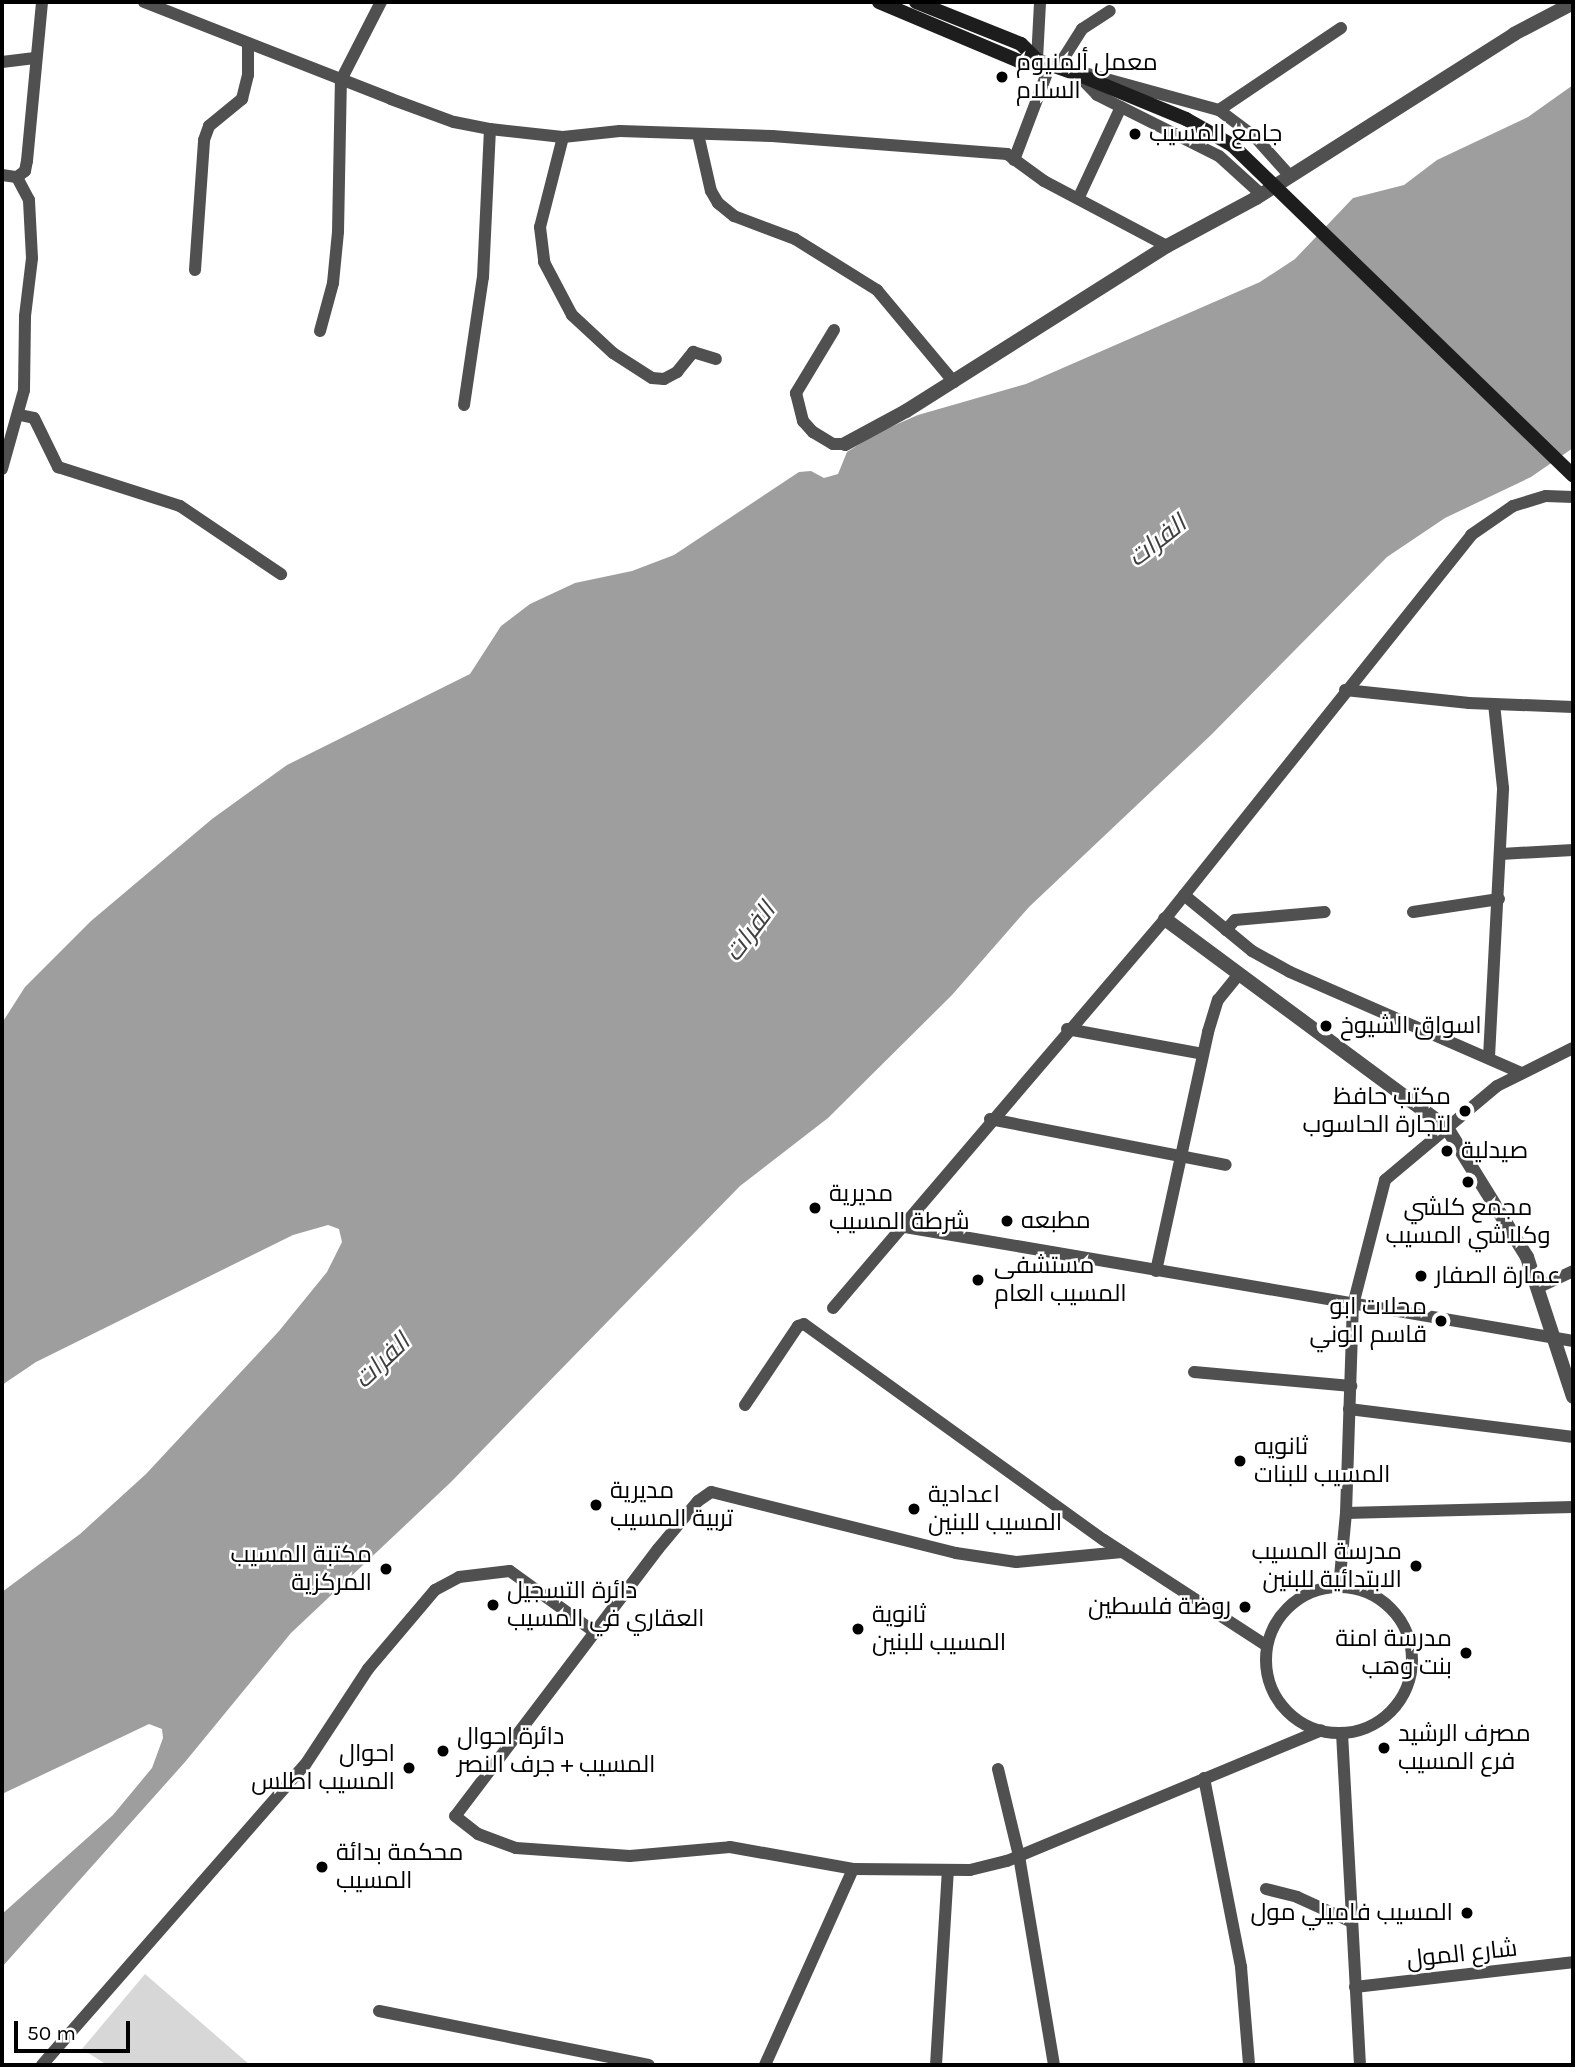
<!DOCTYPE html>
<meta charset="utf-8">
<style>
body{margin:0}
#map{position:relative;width:1575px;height:2067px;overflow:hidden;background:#fff;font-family:Karla,Cairo,sans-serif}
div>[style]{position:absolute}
.green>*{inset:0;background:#d7d7d7}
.water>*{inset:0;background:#9e9e9e}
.minor>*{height:12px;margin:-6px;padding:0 6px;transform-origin:6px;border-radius:6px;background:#505050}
.minor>.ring{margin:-6px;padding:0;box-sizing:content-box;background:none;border:12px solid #505050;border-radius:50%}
.tertiary>*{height:14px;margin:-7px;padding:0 7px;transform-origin:7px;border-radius:7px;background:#505050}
.secondary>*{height:14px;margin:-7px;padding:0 7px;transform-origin:7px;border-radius:7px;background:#1d1d1d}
.secondary-bridge>*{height:14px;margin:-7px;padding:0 7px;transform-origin:7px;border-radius:7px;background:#1d1d1d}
.dots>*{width:19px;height:19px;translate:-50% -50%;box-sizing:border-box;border:4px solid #fff;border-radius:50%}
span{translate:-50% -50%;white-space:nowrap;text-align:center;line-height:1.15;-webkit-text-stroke:5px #fff;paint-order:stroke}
.poi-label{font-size:24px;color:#000}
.left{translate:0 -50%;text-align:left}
.right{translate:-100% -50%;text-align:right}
.street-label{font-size:24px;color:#000}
.water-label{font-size:26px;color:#3f3f3f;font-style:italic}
.frame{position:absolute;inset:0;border:4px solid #000;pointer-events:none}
.scale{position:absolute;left:14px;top:2021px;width:116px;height:32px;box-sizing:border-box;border:4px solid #000;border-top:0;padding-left:9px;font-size:21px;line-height:24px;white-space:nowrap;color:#000;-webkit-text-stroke:5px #fff;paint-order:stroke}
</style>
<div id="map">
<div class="green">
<div style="clip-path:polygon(145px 1974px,250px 2065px,107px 2065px,82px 2049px)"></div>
</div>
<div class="water">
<div style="clip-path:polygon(1573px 85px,1573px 448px,1531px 477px,1445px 518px,1387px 557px,1211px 735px,1029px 907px,952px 995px,828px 1118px,740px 1186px,451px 1482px,291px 1633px,185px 1762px,2px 1967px,2px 1914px,113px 1815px,152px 1768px,163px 1738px,162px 1729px,149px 1724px,2px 1794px,2px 1592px,80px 1534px,146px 1474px,279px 1331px,327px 1272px,342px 1242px,339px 1229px,328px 1225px,293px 1235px,36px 1362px,2px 1385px,2px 1023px,25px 987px,91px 921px,212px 819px,287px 765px,470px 674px,501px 626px,530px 604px,575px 583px,632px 571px,674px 555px,799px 472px,811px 471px,824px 478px,838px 474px,847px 452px,879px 432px,918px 415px,1026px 384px,1260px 282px,1295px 259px,1353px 198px,1404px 185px,1437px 160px,1528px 117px)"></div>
</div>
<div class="minor">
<div style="left:144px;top:2px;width:265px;rotate:21.4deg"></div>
<div style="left:391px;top:99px;width:67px;rotate:20.1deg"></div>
<div style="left:454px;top:122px;width:37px;rotate:11deg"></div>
<div style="left:490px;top:129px;width:73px;rotate:6.3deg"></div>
<div style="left:563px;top:137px;width:57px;rotate:-6deg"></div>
<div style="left:620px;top:131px;width:152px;rotate:1.9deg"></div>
<div style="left:772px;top:136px;width:236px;rotate:4.4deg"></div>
<div style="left:1007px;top:154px;width:46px;rotate:36.1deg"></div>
<div style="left:1044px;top:181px;width:139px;rotate:27.9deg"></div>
<div style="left:1037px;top:60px;width:58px;rotate:-87deg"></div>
<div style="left:2px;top:62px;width:31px;rotate:-7deg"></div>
<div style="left:1058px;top:67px;width:45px;rotate:-57.7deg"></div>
<div style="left:1082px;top:29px;width:33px;rotate:-33deg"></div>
<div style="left:1077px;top:74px;width:29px;rotate:46deg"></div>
<div style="left:1097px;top:95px;width:136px;rotate:26.6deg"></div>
<div style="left:1219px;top:156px;width:58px;rotate:42.2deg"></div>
<div style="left:1088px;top:74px;width:136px;rotate:15.4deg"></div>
<div style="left:1219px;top:110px;width:45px;rotate:36.9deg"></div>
<div style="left:1255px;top:137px;width:52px;rotate:48.1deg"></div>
<div style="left:1219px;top:110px;width:147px;rotate:-33.9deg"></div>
<div style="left:698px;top:134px;width:58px;rotate:77.2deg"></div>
<div style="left:711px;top:191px;width:14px;rotate:60deg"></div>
<div style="left:718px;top:203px;width:21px;rotate:39deg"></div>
<div style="left:734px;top:216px;width:65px;rotate:20.7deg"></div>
<div style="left:795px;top:239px;width:97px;rotate:31.9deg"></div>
<div style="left:877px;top:290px;width:120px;rotate:50.1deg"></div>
<div style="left:563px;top:137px;width:93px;rotate:104.3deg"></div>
<div style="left:540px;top:227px;width:35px;rotate:83deg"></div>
<div style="left:544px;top:262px;width:60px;rotate:62.2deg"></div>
<div style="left:572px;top:315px;width:56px;rotate:42.8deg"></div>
<div style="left:613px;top:353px;width:46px;rotate:32.7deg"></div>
<div style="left:652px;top:378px;width:12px;rotate:5deg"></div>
<div style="left:664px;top:379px;width:15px;rotate:-28deg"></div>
<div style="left:677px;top:372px;width:26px;rotate:-51deg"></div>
<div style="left:693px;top:352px;width:24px;rotate:17deg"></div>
<div style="left:1014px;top:160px;width:102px;rotate:-69.2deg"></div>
<div style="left:2px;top:175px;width:15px;rotate:8deg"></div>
<div style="left:17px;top:177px;width:10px;rotate:-37deg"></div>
<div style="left:25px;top:171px;width:10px;rotate:-79deg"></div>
<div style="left:27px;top:161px;width:160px;rotate:-84.6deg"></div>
<div style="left:1079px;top:197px;width:99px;rotate:-65deg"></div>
<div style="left:195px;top:270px;width:130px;rotate:-86deg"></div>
<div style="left:204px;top:140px;width:15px;rotate:-70deg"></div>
<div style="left:209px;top:126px;width:43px;rotate:-39.3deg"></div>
<div style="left:242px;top:99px;width:25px;rotate:-76deg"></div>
<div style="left:248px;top:75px;width:31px;rotate:-90deg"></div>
<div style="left:834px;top:330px;width:74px;rotate:121.1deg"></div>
<div style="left:796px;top:393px;width:29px;rotate:76deg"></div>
<div style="left:803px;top:421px;width:15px;rotate:48deg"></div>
<div style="left:813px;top:432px;width:23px;rotate:31deg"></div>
<div style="left:833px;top:444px;width:12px"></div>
<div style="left:320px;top:331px;width:50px;rotate:-74.8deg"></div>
<div style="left:333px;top:283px;width:51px;rotate:-84.4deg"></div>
<div style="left:338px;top:232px;width:152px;rotate:-88.9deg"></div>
<div style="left:341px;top:80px;width:88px;rotate:-62.9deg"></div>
<div style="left:464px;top:405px;width:129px;rotate:-81.6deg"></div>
<div style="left:483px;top:277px;width:148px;rotate:-87.3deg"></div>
<div style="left:20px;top:415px;width:14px;rotate:12deg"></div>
<div style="left:34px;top:418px;width:55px;rotate:63.9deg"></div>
<div style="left:58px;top:467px;width:128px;rotate:17.7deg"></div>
<div style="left:180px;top:506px;width:122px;rotate:34deg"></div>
<div style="left:2px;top:469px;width:82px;rotate:-74.4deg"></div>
<div style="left:24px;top:390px;width:74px;rotate:-89.2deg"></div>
<div style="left:25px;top:316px;width:58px;rotate:-83.1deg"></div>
<div style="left:32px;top:258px;width:58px;rotate:-93deg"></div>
<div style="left:29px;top:200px;width:26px;rotate:-118deg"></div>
<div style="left:1345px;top:690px;width:125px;rotate:6deg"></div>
<div style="left:1469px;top:703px;width:104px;rotate:2.2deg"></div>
<div style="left:1501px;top:854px;width:72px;rotate:-3.2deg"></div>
<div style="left:1184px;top:895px;width:88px;rotate:39.5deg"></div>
<div style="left:1252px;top:951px;width:43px;rotate:28.9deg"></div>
<div style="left:1290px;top:972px;width:250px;rotate:23.6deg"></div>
<div style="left:1413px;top:912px;width:87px;rotate:-8.6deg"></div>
<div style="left:1226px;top:930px;width:13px;rotate:-48deg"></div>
<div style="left:1235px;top:920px;width:90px;rotate:-5.1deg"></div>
<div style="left:1067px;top:1029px;width:138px;rotate:10.4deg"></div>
<div style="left:1489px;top:1057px;width:269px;rotate:-87deg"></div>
<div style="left:1503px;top:788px;width:84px;rotate:-96.1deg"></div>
<div style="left:990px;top:1119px;width:240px;rotate:11deg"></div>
<div style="left:905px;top:1227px;width:678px;rotate:9.68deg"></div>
<div style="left:1156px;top:1271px;width:245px;rotate:-77.7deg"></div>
<div style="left:1208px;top:1032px;width:34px;rotate:-73deg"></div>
<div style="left:1218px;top:1000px;width:33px;rotate:-51deg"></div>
<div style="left:1539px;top:1287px;width:38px;rotate:-25deg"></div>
<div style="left:833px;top:1308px;width:511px;rotate:-49.52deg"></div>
<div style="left:1165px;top:919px;width:491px;rotate:-51.4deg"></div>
<div style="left:1471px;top:535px;width:51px;rotate:-34.6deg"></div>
<div style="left:1513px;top:506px;width:34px;rotate:-17deg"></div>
<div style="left:1546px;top:496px;width:27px;rotate:2deg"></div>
<div style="left:1194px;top:1372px;width:158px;rotate:5.1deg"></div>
<div style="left:745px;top:1405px;width:95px;rotate:-56.1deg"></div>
<div style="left:798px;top:1326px;width:6px;rotate:-18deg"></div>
<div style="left:804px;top:1324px;width:370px;rotate:35.8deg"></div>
<div style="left:1104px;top:1540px;width:194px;rotate:33deg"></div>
<div style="left:1349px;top:1409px;width:226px;rotate:7.1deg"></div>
<div style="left:1346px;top:1513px;width:227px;rotate:-1.5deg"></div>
<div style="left:1122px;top:1552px;width:106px;rotate:174.6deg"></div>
<div style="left:1016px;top:1562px;width:61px;rotate:-171.5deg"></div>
<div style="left:956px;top:1553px;width:252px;rotate:-166deg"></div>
<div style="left:711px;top:1492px;width:16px;rotate:145deg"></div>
<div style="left:698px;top:1501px;width:62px;rotate:129.8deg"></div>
<div style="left:658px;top:1549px;width:335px;rotate:127.2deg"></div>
<div style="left:455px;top:1816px;width:29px;rotate:38deg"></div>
<div style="left:478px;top:1834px;width:40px;rotate:20.2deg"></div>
<div style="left:516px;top:1848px;width:114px;rotate:4deg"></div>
<div style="left:630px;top:1856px;width:100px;rotate:-5.1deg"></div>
<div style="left:730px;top:1847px;width:125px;rotate:10.1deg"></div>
<div style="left:853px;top:1869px;width:117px;rotate:0.5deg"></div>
<div style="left:970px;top:1870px;width:38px;rotate:-14deg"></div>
<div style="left:1007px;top:1861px;width:340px;rotate:-22.6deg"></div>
<div style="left:1339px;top:1587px;width:74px;rotate:-84.6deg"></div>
<div style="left:1346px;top:1513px;width:208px;rotate:-88.1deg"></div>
<div style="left:1353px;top:1305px;width:129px;rotate:-75.6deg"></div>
<div style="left:1385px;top:1180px;width:146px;rotate:-40deg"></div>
<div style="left:1497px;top:1086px;width:85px;rotate:-26.6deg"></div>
<div class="ring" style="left:1266px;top:1587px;width:134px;height:134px"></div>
<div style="left:1342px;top:1733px;width:332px;rotate:86.9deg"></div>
<div style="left:998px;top:1769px;width:89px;rotate:76.4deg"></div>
<div style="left:1019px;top:1856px;width:212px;rotate:80.5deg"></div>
<div style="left:1204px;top:1778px;width:193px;rotate:78.9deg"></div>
<div style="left:1241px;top:1967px;width:98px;rotate:85.3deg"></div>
<div style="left:1266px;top:1889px;width:32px;rotate:14deg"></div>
<div style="left:1297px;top:1897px;width:58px;rotate:24.4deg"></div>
<div style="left:1355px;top:1987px;width:219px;rotate:-6.5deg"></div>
<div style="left:379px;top:2011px;width:275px;rotate:11.3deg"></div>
<div style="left:42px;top:2065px;width:399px;rotate:-48.8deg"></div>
<div style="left:305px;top:1765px;width:115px;rotate:-56.7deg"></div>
<div style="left:368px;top:1669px;width:104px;rotate:-49.7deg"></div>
<div style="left:435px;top:1590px;width:27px;rotate:-28deg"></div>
<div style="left:459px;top:1577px;width:51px;rotate:-6.7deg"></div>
<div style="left:510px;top:1571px;width:106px;rotate:35.8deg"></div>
<div style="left:765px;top:2065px;width:215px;rotate:-65.8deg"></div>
<div style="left:936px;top:2065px;width:194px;rotate:-86.5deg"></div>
</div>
<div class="tertiary">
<div style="left:845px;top:444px;width:69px;rotate:-28.4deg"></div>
<div style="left:906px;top:411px;width:309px;rotate:-32.3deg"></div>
<div style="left:1167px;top:246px;width:101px;rotate:-28.3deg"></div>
<div style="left:1256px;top:198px;width:306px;rotate:-32.4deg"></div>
<div style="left:1514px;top:34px;width:67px;rotate:-27.7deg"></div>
<div style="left:1165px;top:919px;width:351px;rotate:36.5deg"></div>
<div style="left:1447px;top:1128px;width:152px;rotate:58.2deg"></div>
<div style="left:1527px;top:1257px;width:147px;rotate:71.8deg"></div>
</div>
<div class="secondary">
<div style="left:879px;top:2px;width:152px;rotate:22.9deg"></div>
<div style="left:1019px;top:61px;width:18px;rotate:-3deg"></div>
<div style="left:1037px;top:60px;width:42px;rotate:19.3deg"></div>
<div style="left:916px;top:2px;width:113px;rotate:21.8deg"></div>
<div style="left:1021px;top:44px;width:23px;rotate:45deg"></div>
</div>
<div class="secondary-bridge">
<div style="left:1077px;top:74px;width:118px;rotate:22.4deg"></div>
<div style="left:1186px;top:119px;width:53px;rotate:29.5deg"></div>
<div style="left:1232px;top:145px;width:475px;rotate:44.1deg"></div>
</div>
<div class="dots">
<div style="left:1002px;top:77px;background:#000"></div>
<div style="left:1135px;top:134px;background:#000"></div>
<div style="left:1326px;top:1026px;background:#000"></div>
<div style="left:1465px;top:1111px;background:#000"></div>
<div style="left:1447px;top:1151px;background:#000"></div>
<div style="left:1468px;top:1182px;background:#000"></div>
<div style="left:815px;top:1208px;background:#000"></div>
<div style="left:1007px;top:1221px;background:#000"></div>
<div style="left:1421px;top:1276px;background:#000"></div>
<div style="left:978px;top:1280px;background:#000"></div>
<div style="left:1441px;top:1321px;background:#000"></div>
<div style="left:1240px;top:1461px;background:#000"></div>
<div style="left:596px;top:1505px;background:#000"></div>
<div style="left:914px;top:1509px;background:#000"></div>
<div style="left:1416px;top:1566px;background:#000"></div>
<div style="left:386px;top:1569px;background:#000"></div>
<div style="left:493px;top:1605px;background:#000"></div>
<div style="left:1245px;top:1607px;background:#000"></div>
<div style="left:858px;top:1629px;background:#000"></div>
<div style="left:1466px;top:1653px;background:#000"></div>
<div style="left:1384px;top:1748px;background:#000"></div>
<div style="left:443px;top:1751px;background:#000"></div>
<div style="left:409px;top:1768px;background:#000"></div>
<div style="left:322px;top:1867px;background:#000"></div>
<div style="left:1467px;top:1913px;background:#000"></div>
</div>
<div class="poi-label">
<span class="left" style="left:1016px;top:77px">معمل ألمنيوم<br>السلام</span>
<span class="left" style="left:1149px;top:134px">جامع المسيب</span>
<span class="left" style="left:1340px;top:1026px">اسواق الشيوخ</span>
<span class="right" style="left:1451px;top:1111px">مكتب حافظ<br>لتجارة الحاسوب</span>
<span class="left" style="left:1461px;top:1151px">صيدلية</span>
<span class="left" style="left:829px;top:1208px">مديرية<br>شرطة المسيب</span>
<span style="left:1468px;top:1222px">مجمع كلشي<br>وكلاشي المسيب</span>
<span class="left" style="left:1021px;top:1221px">مطبعه</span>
<span class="left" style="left:994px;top:1280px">مستشفى<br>المسيب العام</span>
<span class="left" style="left:1435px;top:1276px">عمارة الصفار</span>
<span class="right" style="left:1427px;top:1321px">محلات ابو<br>قاسم الوني</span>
<span class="left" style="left:1254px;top:1461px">ثانويه<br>المسيب للبنات</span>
<span class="left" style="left:610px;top:1505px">مديرية<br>تربية المسيب</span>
<span class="left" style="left:928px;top:1509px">اعدادية<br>المسيب للبنين</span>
<span class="right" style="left:1402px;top:1566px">مدرسة المسيب<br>الابتدائية للبنين</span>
<span class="right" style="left:372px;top:1569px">مكتبة المسيب<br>المركزية</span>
<span class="left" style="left:507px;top:1605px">دائرة التسجيل<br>العقاري في المسيب</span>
<span class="right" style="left:1231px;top:1607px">روضة فلسطين</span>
<span class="left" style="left:872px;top:1629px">ثانوية<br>المسيب للبنين</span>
<span class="right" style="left:1452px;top:1653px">مدرسة امنة<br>بنت وهب</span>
<span class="left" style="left:1398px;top:1748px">مصرف الرشيد<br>فرع المسيب</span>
<span class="left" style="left:457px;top:1751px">دائرة احوال<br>المسيب + جرف النصر</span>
<span class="right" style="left:395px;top:1768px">احوال<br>المسيب اطلس</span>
<span class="left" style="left:336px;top:1867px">محكمة بدائة<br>المسيب</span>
<span class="right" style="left:1453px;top:1913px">المسيب فاميلي مول</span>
</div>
<div class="street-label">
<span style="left:1462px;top:1954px;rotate:-6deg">شارع المول</span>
</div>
<div class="water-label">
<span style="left:1157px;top:541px;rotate:-38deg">الفرات</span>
<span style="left:750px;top:932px;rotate:-53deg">الفرات</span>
<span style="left:382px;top:1361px;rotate:-44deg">الفرات</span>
</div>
<div class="frame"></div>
<div class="scale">50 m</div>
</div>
